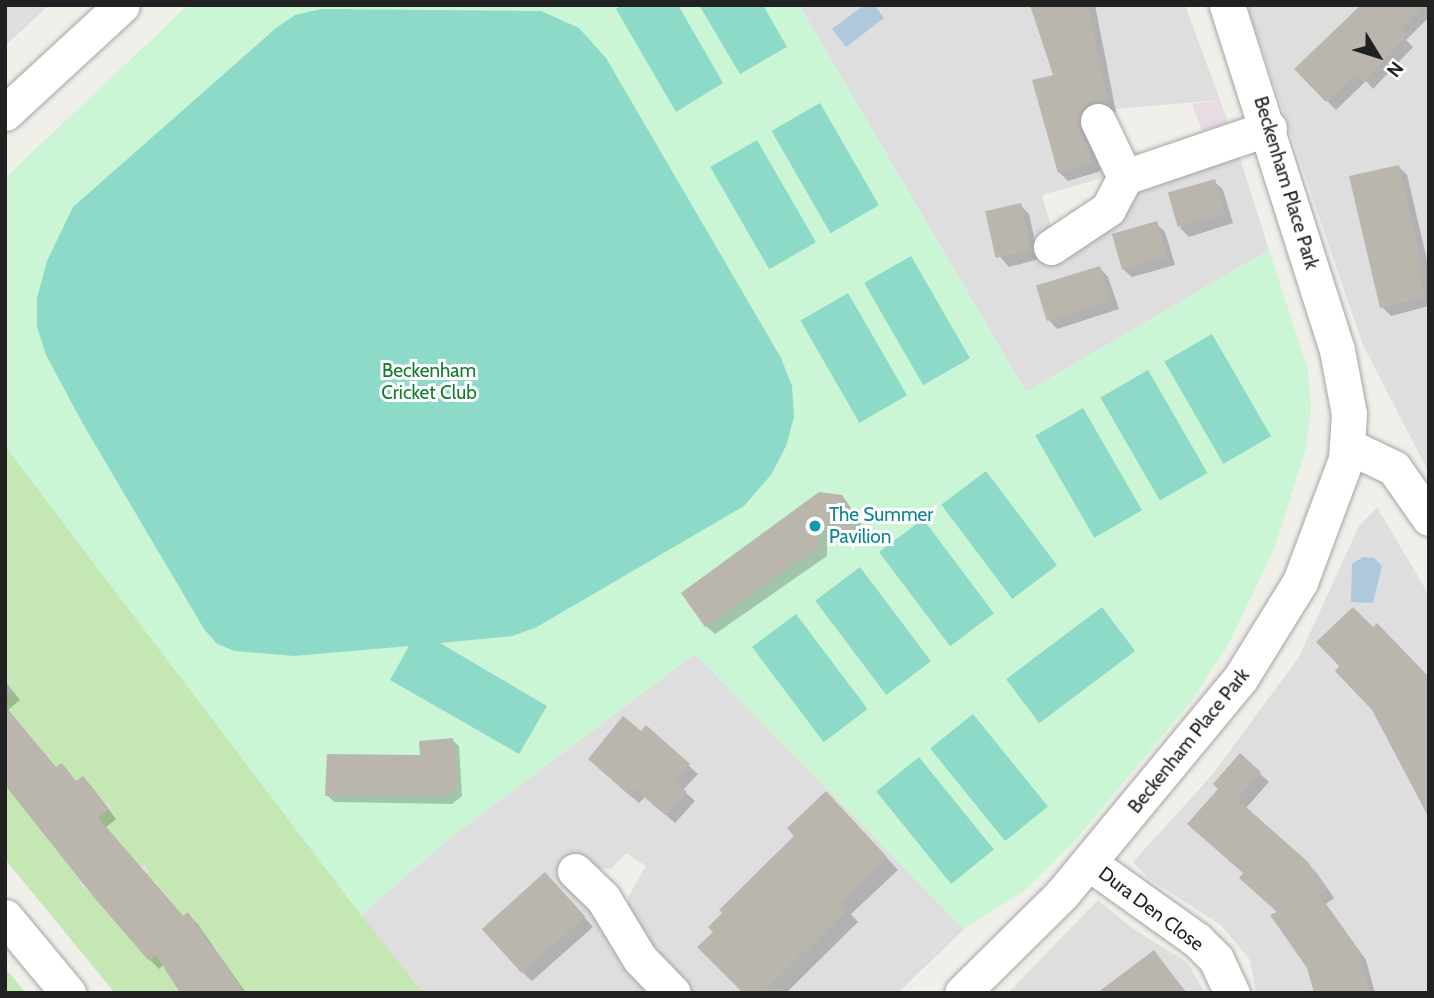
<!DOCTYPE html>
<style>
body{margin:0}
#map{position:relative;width:1434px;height:998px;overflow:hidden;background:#f1efe9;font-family:Cabin,sans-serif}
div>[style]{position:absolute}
.residential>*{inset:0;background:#dfdede}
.industrial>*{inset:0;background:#e9dbe4}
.grass>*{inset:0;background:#c4e7b3}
.park>*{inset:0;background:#caf6d5}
.pitch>*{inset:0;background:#8ddac8;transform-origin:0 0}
.water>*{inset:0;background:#adc9db}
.shadow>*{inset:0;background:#0003}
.building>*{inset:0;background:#bab6ae;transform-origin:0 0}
.roads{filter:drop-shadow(0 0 2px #a5a5a5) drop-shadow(0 0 2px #a5a5a5)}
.minor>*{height:35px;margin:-17.5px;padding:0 17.5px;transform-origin:17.5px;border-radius:17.5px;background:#fff}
.dots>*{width:19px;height:19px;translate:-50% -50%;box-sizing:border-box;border:4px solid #fff;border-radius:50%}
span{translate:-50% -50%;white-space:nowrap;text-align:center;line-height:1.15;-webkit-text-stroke:6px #fff;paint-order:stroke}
.street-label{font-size:19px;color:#212121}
.park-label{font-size:19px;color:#147b2d}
.culture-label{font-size:19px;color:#0d838f}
.left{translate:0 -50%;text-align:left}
.frame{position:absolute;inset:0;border:7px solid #212121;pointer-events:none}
.north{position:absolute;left:1343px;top:21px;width:70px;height:70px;-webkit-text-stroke:5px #fff;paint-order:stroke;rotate:128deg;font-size:19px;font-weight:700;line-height:28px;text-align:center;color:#212121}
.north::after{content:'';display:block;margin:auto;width:24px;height:32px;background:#212121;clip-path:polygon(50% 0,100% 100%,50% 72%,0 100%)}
</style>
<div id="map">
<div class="residential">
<div style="clip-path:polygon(5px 5px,49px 5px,5px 46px)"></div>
<div style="clip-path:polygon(799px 5px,1185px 5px,1220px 100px,1115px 109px,1128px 156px,1110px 176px,1042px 195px,1054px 237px,1143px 175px,1237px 149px,1269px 250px,1026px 392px)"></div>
<div style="clip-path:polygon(1247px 5px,1429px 5px,1429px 473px,1362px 343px)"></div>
<div style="clip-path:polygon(5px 446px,361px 915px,450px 838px,695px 654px,964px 929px,898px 993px,690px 993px,654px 954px,628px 910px,628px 897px,646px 866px,626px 853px,612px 868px,596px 870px,599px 911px,616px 954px,652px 993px,115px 993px,5px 859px)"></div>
<div style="clip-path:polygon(1377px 507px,1429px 595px,1429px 993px,1256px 993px,1250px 960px,1221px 925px,1149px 879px,1133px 862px,1212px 775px,1299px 657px,1359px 526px)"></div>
<div style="clip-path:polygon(1098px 900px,1132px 928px,1188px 963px,1205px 993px,1008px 993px)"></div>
</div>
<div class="industrial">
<div style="clip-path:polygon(1220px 100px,1228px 123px,1202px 131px,1192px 104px)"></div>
</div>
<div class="grass">
<div style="clip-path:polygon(evenodd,5px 446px,361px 915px,423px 993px,244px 993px,214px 945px,181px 966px,180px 993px,115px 993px,5px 859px,5px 785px,41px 750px,24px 729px,5px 736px,5px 696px,13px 690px,5px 681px,5px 446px,62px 763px,76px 781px,83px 776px,98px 808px,107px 801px,112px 807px,57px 850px,22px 794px,62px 763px,5px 446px,145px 865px,149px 871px,105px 908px,78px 882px,145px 865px,5px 446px,154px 880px,183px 916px,189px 912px,196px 922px,149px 961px,111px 915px,154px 880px)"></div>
<div style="clip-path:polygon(5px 968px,26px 993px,5px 993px)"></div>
</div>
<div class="park">
<div style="clip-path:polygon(188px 5px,799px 5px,1026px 392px,1269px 250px,1308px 370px,1311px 408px,1306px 448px,1275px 547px,1229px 643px,1193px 699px,1075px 841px,1024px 891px,964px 929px,695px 654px,450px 838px,361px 915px,5px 446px,5px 178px)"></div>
</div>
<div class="pitch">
<div style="clip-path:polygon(622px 5px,678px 5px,723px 83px,676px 112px,616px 9px)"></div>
<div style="clip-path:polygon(699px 5px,763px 5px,787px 47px,740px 74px)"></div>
<div style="clip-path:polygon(322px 9px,541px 11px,579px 28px,606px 58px,781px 358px,792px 386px,794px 417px,786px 446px,771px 475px,744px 506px,535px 628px,512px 636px,440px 643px,547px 706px,519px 754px,390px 680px,409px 646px,294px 656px,235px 651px,217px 644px,204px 629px,83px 424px,46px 355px,37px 327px,37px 298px,47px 261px,73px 207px,276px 28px,295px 15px)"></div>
<div style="left:820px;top:103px;width:118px;height:56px;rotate:60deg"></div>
<div style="left:757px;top:140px;width:118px;height:54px;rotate:60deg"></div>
<div style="left:911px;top:256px;width:118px;height:54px;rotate:60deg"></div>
<div style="left:848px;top:293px;width:118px;height:55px;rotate:60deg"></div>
<div style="left:1212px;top:334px;width:118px;height:55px;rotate:60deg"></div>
<div style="left:1148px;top:370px;width:119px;height:55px;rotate:60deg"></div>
<div style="left:1083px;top:408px;width:118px;height:55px;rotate:60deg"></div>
<div style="left:986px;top:471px;width:118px;height:56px;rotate:53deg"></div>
<div style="left:923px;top:519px;width:118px;height:55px;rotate:53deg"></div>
<div style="left:860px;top:567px;width:118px;height:56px;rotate:53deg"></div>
<div style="left:1102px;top:607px;width:55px;height:120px;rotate:53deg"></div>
<div style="left:796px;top:614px;width:119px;height:55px;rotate:53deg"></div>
<div style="left:973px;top:714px;width:119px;height:55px;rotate:51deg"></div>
<div style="left:919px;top:757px;width:119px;height:55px;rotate:51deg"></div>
</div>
<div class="water">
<div style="clip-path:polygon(864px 5px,874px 5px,884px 18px,846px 47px,832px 29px)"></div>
<div style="clip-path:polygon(1363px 557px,1374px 558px,1382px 566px,1373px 603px,1351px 602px,1352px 564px)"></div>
</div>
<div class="shadow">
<div style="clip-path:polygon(1032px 5px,1095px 5px,1116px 112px,1098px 111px,1086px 130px,1101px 171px,1068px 181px,1059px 172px,1055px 77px)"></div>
<div style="clip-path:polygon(1361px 5px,1429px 5px,1429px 17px,1406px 40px,1413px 47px,1373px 89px,1366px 81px,1336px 110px,1296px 69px)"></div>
<div style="clip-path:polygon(1398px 166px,1407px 175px,1429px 268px,1429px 306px,1391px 316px,1382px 307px)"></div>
<div style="clip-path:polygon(1214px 181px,1223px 190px,1233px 223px,1189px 237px,1180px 228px)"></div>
<div style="clip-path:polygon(1020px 205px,1029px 214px,1039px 259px,1009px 267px,1001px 258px)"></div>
<div style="clip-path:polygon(1156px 223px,1165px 232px,1175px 265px,1132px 277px,1123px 269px)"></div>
<div style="clip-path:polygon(1100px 268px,1108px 277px,1119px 309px,1057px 329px,1049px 320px)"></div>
<div style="clip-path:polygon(841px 497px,861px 521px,860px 541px,827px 529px,827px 556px,715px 634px,706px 626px)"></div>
<div style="clip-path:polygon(5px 681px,20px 700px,8px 710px,57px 769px,62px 765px,77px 783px,83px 778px,92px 787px,116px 819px,106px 827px,184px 917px,188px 914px,197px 923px,246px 993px,183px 993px,164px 964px,159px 969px,150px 960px,5px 783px)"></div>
<div style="clip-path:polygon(646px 728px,698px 774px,683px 790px,695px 801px,675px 823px,645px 797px,639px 803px,599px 768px)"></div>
<div style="clip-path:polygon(452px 740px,459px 746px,462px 796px,452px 804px,334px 802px,327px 795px,422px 757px)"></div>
<div style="clip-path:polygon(1240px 755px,1269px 782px,1245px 809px,1316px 872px,1334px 898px,1326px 904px,1366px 960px,1375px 993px,1316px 993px,1309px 967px,1279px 912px,1245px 874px,1220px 789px)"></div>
<div style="clip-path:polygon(838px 805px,898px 870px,851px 914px,858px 922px,786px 993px,745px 993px)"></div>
<div style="clip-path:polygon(554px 883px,593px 927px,532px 981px,523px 973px)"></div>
<div style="clip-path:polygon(1154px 952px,1187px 993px,1100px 993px)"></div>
</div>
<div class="building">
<div style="clip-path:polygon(1030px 5px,1088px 5px,1108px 104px,1090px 103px,1079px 111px,1080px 129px,1094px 162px,1058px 173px,1032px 80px,1053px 75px)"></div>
<div style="clip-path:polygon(1361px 5px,1423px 5px,1399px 30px,1406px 37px,1364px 81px,1356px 74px,1326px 102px,1294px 69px)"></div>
<div style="clip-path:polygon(1399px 165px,1422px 265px,1418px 266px,1425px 297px,1380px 308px,1349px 176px)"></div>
<div style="left:1215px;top:179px;width:36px;height:49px;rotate:74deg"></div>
<div style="left:1021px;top:203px;width:48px;height:37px;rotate:77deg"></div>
<div style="left:1157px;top:221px;width:37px;height:47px;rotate:74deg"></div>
<div style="left:1100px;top:266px;width:37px;height:67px;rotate:73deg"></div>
<div style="clip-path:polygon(819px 492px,842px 495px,853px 511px,852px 534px,819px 522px,819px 547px,705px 627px,681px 593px)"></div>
<div style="clip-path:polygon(1353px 607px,1373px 627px,1377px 623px,1429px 677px,1429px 818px,1372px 710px,1335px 671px,1339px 666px,1316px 642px)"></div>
<div style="clip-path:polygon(5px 706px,56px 767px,62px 763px,76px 781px,83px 776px,109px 809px,98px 818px,183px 916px,188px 912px,244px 993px,180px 993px,156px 955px,149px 961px,92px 895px,5px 785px)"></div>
<div style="clip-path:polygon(623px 716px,641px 731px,646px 725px,690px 764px,675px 781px,687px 792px,665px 815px,635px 789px,630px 796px,588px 759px)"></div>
<div style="clip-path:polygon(453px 738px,458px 784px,450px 796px,325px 796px,327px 754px,420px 755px,419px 741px)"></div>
<div style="clip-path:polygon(1240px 753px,1261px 772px,1237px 799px,1307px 861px,1327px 889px,1319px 895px,1358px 950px,1370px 993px,1314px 993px,1307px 968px,1270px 915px,1277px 912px,1239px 878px,1243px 873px,1187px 824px,1218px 789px,1213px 784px)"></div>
<div style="clip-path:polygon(826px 791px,887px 857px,840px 902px,848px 909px,762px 993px,743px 993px,697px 947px,713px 932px,708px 927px,722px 913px,719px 910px,794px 836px,787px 828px)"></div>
<div style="left:545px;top:872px;width:60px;height:85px;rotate:48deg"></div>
<div style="clip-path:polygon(1154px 950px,1186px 993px,1097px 993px)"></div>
</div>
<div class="roads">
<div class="minor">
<div style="left:5px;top:113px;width:159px;rotate:-42.7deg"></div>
<div style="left:1098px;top:121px;width:62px;rotate:64.3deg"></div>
<div style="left:1051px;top:247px;width:69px;rotate:-33.7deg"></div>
<div style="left:1108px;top:209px;width:36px;rotate:-62deg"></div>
<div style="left:1125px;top:177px;width:152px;rotate:-18.8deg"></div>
<div style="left:1348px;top:446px;width:51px;rotate:25.6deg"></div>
<div style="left:1394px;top:468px;width:61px;rotate:55deg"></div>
<div style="left:1089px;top:863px;width:133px;rotate:35.5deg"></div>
<div style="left:1197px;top:940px;width:27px;rotate:45deg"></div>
<div style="left:1216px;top:959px;width:38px;rotate:65deg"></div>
<div style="left:575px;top:871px;width:39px;rotate:44deg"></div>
<div style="left:603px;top:898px;width:71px;rotate:58.8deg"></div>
<div style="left:640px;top:959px;width:47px;rotate:45.9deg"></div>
<div style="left:5px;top:917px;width:99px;rotate:50.3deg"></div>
<div style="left:962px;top:993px;width:141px;rotate:-44.7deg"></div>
<div style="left:1062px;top:894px;width:279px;rotate:-50.4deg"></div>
<div style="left:1240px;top:679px;width:114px;rotate:-58.3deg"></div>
<div style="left:1300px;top:582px;width:131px;rotate:-69.5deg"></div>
<div style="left:1346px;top:459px;width:45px;rotate:-86.2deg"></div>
<div style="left:1349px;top:414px;width:65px;rotate:-100.6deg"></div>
<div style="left:1337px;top:350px;width:362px;rotate:-107.7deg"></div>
</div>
</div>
<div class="dots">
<div style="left:815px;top:526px;background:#0f9aa8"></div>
</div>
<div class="street-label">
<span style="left:1286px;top:183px;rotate:73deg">Beckenham Place Park</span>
<span style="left:1189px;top:741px;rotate:-51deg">Beckenham Place Park</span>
<span style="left:1151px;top:909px;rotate:37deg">Dura Den Close</span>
</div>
<div class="park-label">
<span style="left:429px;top:382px">Beckenham<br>Cricket Club</span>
</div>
<div class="culture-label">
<span class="left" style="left:829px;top:526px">The Summer<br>Pavilion</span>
</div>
<div class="frame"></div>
<div class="north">N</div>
</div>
